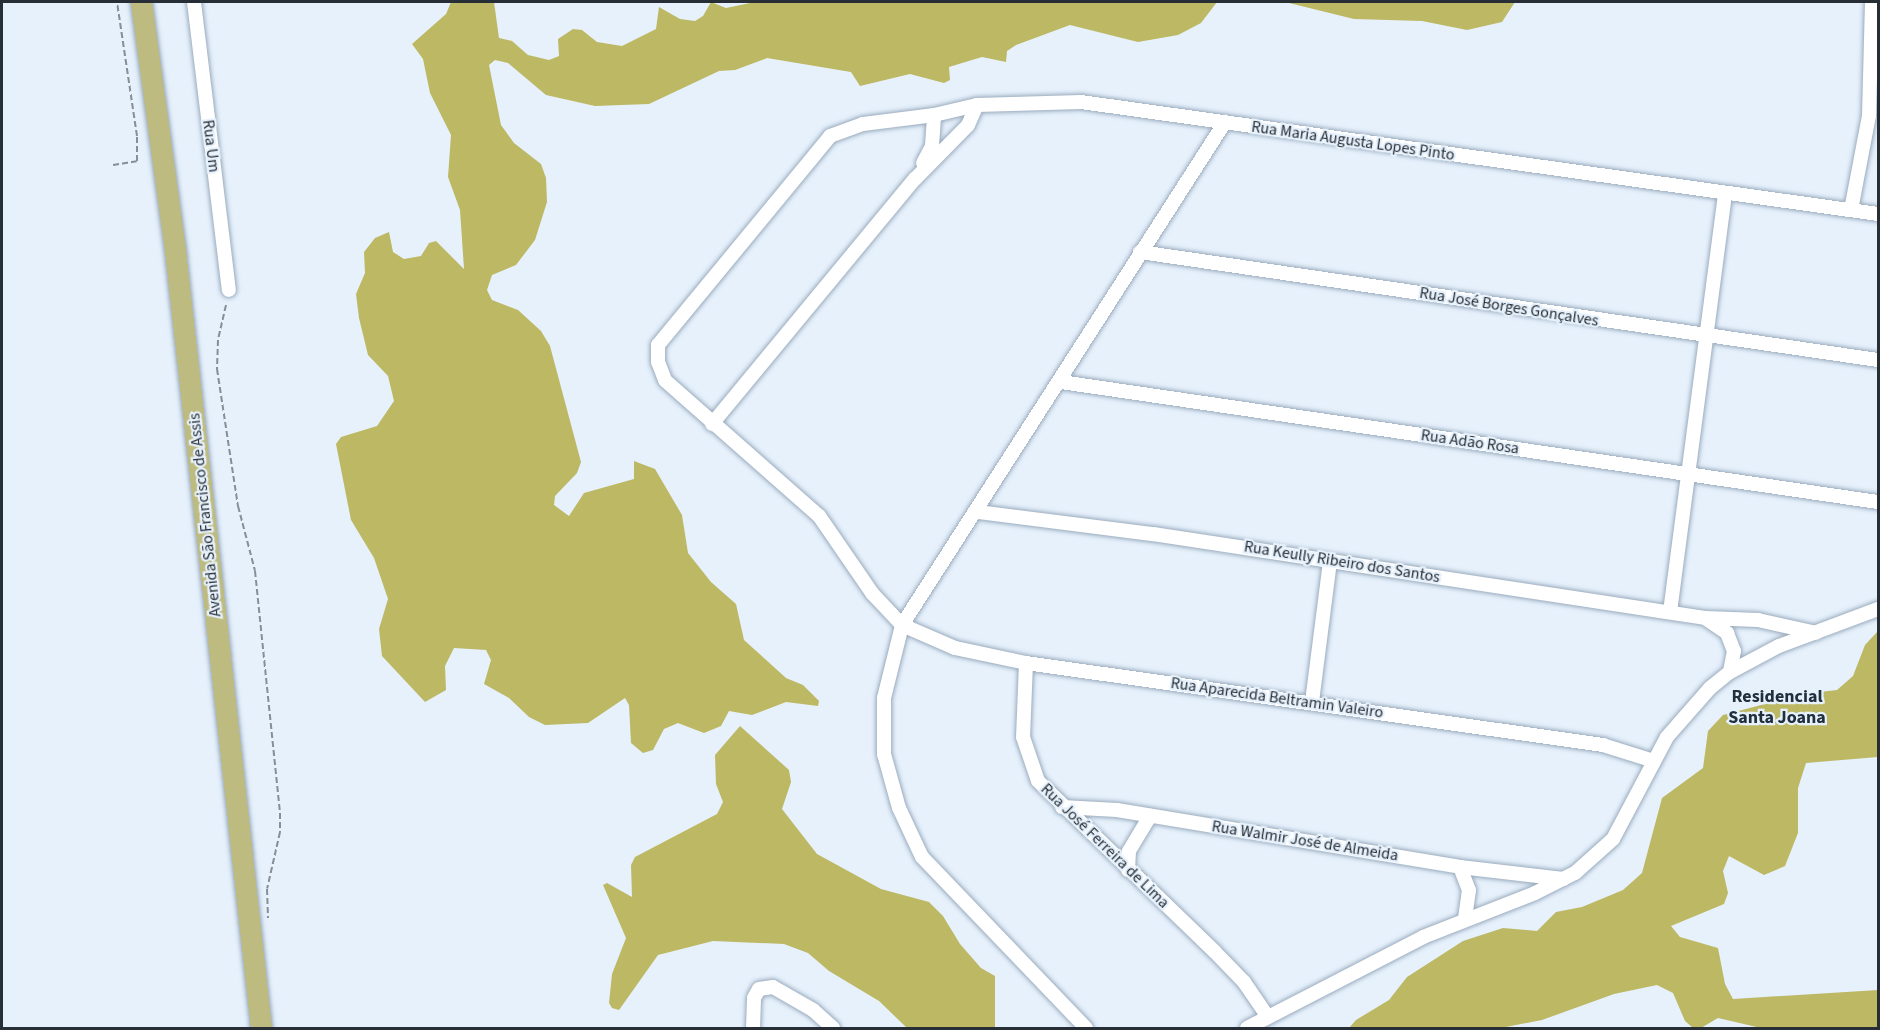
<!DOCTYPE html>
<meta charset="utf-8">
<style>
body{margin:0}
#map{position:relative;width:1880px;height:1030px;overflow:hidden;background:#e6f1fc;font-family:"Source Sans 3",sans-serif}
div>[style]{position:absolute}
.forest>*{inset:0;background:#bdb863}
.path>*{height:2px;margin-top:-1px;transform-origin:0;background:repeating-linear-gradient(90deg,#868f98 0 6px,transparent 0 9px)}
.roads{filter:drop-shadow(0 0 2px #9aabbd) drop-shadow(0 0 2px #9aabbd)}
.street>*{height:14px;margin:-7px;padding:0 7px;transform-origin:7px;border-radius:7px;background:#fff}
.primary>*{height:21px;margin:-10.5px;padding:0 10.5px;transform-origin:10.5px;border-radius:10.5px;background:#bebb80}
span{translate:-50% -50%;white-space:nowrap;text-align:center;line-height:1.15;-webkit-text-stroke:4.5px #e6f1fc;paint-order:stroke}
.street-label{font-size:16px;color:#272e35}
.neighbourhood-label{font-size:18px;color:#212f3d;font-weight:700}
.frame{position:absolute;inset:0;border:3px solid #272e35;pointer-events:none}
</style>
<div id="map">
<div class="forest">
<div style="clip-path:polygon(451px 2px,494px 2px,499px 38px,512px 41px,528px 55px,549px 60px,559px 56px,558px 39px,573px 29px,582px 30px,597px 42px,622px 46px,656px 29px,659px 7px,680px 19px,695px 21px,703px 16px,711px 2px,726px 8px,755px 2px,1217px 2px,1201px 23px,1178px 35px,1138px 42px,1070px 25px,1016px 45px,1007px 51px,1006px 62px,982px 57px,949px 67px,950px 80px,944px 83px,910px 74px,860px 86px,851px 72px,767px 58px,735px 70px,719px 71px,649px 104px,595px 106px,546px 95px,508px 63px,495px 60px,489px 65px,501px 125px,514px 143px,541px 164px,546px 178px,547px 202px,535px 240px,516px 265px,492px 275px,487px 290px,492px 300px,518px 310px,541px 331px,550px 346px,581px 462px,577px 473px,555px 496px,554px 505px,569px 516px,584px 493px,634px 479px,634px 461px,655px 469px,682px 515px,688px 553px,711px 582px,736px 604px,744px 640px,786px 678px,803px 685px,819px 701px,818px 706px,786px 702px,752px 715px,729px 711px,721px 726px,704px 733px,678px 723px,664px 729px,653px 750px,643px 753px,631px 743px,629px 705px,625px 698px,588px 723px,545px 725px,529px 717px,509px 698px,484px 684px,491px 660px,486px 650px,454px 648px,445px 666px,446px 690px,425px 702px,382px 656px,379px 629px,388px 599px,374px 558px,351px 520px,336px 444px,341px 437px,377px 426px,394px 401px,388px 376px,368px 355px,359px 318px,356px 294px,365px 273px,364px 252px,375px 238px,389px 232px,393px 252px,404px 259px,421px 256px,429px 243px,436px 241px,464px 269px,460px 210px,448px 177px,451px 135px,430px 93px,423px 59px,412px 44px,446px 14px)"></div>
<div style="clip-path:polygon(1285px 2px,1515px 2px,1502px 22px,1467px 30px,1422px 21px,1354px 19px)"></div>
<div style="clip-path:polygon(1878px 631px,1878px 757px,1806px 763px,1798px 788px,1798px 833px,1785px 866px,1764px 875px,1729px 856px,1723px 871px,1728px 893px,1724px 904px,1671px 926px,1680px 937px,1718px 948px,1725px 984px,1733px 999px,1878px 990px,1878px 1028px,1761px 1028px,1718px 1018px,1701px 1028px,1693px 1028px,1685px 1021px,1673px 993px,1657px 985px,1614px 994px,1542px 1020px,1501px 1028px,1349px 1028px,1356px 1020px,1389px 1000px,1407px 977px,1463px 941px,1503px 928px,1537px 931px,1556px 912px,1582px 907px,1623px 890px,1642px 873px,1662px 798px,1703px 768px,1708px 731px,1723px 715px,1803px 694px,1837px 690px,1853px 676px,1865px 645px)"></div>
<div style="clip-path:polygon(740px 726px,789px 770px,791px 782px,782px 809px,817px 854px,881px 889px,929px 902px,943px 916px,960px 944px,981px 968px,995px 976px,995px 1028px,907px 1028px,879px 1001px,829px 971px,808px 953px,784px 944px,713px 941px,658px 955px,619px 1010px,612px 1008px,609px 1003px,612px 974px,626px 938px,603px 885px,607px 883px,632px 897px,631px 865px,635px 857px,717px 814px,723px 802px,716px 784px,715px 755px)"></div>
</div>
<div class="path">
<div style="left:113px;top:165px;width:24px;rotate:-9deg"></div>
<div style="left:137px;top:161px;width:25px;rotate:-90deg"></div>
<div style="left:137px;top:136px;width:135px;rotate:-98.5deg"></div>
<div style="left:226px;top:305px;width:36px;rotate:103deg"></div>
<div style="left:218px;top:340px;width:29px;rotate:92deg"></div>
<div style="left:217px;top:369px;width:139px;rotate:81.3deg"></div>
<div style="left:238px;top:506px;width:67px;rotate:75.3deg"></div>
<div style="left:255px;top:571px;width:243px;rotate:84.1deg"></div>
<div style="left:280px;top:813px;width:19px;rotate:90deg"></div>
<div style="left:280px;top:832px;width:58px;rotate:102.8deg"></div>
<div style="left:267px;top:889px;width:29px;rotate:88deg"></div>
</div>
<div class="roads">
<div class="street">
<div style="left:194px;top:2px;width:290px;rotate:83.1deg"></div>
<div style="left:923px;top:163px;width:19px;rotate:-62deg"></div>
<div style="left:932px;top:146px;width:31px;rotate:-86deg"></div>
<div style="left:1851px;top:210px;width:96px;rotate:-79.2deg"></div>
<div style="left:1869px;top:116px;width:114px;rotate:-88.5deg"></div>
<div style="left:1140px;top:252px;width:746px;rotate:8.33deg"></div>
<div style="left:1061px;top:382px;width:826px;rotate:8.36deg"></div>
<div style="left:712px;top:424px;width:318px;rotate:-50.4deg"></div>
<div style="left:915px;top:179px;width:76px;rotate:-45.5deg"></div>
<div style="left:968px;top:125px;width:22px;rotate:-66deg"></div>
<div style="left:978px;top:512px;width:176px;rotate:7.2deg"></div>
<div style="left:1153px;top:534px;width:558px;rotate:8.65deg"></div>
<div style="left:1705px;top:618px;width:53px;rotate:2.2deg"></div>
<div style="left:1758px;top:620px;width:59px;rotate:12.6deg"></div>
<div style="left:1670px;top:612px;width:422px;rotate:-82.5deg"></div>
<div style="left:1705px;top:618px;width:27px;rotate:34deg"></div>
<div style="left:1727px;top:633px;width:19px;rotate:69deg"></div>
<div style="left:1734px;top:651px;width:21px;rotate:101deg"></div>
<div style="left:1026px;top:663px;width:74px;rotate:92.3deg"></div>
<div style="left:1023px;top:737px;width:46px;rotate:71.2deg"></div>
<div style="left:1038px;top:781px;width:246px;rotate:44deg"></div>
<div style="left:1215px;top:952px;width:42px;rotate:46deg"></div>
<div style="left:1244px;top:982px;width:42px;rotate:55.6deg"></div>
<div style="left:1312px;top:702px;width:142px;rotate:-82.7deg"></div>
<div style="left:1654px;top:761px;width:53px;rotate:-162.6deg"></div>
<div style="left:1603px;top:745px;width:583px;rotate:-171.91deg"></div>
<div style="left:1026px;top:663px;width:73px;rotate:-168.1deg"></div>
<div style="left:955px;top:648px;width:58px;rotate:-156.5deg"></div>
<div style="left:902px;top:625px;width:44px;rotate:-133.2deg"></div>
<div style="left:872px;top:593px;width:93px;rotate:-124.5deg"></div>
<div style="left:819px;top:516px;width:205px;rotate:-138.6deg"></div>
<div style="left:665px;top:380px;width:19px;rotate:-111deg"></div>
<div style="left:658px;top:362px;width:17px;rotate:-90deg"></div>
<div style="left:658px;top:345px;width:271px;rotate:-50.5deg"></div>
<div style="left:830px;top:136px;width:35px;rotate:-20deg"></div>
<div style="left:863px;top:124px;width:72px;rotate:-7.2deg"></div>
<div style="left:934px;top:115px;width:44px;rotate:-13.1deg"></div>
<div style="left:977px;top:105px;width:104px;rotate:-1.7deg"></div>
<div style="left:1081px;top:102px;width:805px;rotate:8deg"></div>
<div style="left:1062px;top:807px;width:55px;rotate:3.1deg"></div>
<div style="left:1117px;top:810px;width:348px;rotate:9.4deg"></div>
<div style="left:1460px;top:867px;width:104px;rotate:6.6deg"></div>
<div style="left:1460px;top:867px;width:25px;rotate:69deg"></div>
<div style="left:1469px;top:890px;width:29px;rotate:98deg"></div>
<div style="left:1128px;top:870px;width:19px;rotate:-87deg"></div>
<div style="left:1129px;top:851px;width:41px;rotate:-59deg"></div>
<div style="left:753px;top:1028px;width:30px;rotate:-88deg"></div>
<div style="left:754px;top:998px;width:10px;rotate:-61deg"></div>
<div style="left:759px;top:989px;width:14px;rotate:-8deg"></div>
<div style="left:773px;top:987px;width:46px;rotate:29.9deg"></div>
<div style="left:813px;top:1010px;width:27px;rotate:42deg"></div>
<div style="left:1086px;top:1028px;width:237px;rotate:-133.8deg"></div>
<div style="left:922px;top:857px;width:54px;rotate:-115.1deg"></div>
<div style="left:899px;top:808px;width:56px;rotate:-105.5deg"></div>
<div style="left:884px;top:754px;width:56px;rotate:-90deg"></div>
<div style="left:884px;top:698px;width:75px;rotate:-76.1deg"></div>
<div style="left:902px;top:625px;width:598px;rotate:-57.29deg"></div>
<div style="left:1247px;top:1028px;width:198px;rotate:-27.3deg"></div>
<div style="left:1423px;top:937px;width:120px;rotate:-21.4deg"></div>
<div style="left:1535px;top:893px;width:45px;rotate:-26.6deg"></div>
<div style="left:1575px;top:873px;width:51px;rotate:-41.8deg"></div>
<div style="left:1613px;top:839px;width:115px;rotate:-62.1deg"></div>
<div style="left:1667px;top:737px;width:65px;rotate:-48.7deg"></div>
<div style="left:1710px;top:688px;width:26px;rotate:-39deg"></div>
<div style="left:1730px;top:672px;width:55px;rotate:-28deg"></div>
<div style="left:1779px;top:646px;width:106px;rotate:-20.5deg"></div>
</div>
<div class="primary">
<div style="left:141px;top:2px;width:250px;rotate:82.2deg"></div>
<div style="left:175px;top:250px;width:783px;rotate:83.69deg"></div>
</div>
</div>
<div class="street-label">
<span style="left:1353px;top:141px;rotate:8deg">Rua Maria Augusta Lopes Pinto</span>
<span style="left:211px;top:146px;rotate:83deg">Rua Um</span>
<span style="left:1509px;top:307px;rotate:9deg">Rua José Borges Gonçalves</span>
<span style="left:1470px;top:442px;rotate:8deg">Rua Adão Rosa</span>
<span style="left:205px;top:515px;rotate:-96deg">Avenida São Francisco de Assis</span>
<span style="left:1342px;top:562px;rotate:9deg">Rua Keully Ribeiro dos Santos</span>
<span style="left:1277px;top:698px;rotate:8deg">Rua Aparecida Beltramin Valeiro</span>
<span style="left:1305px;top:841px;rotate:9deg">Rua Walmir José de Almeida</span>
<span style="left:1105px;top:846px;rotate:44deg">Rua José Ferreira de Lima</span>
</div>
<div class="neighbourhood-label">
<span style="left:1777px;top:708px">Residencial<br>Santa Joana</span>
</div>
<div class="frame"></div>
</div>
